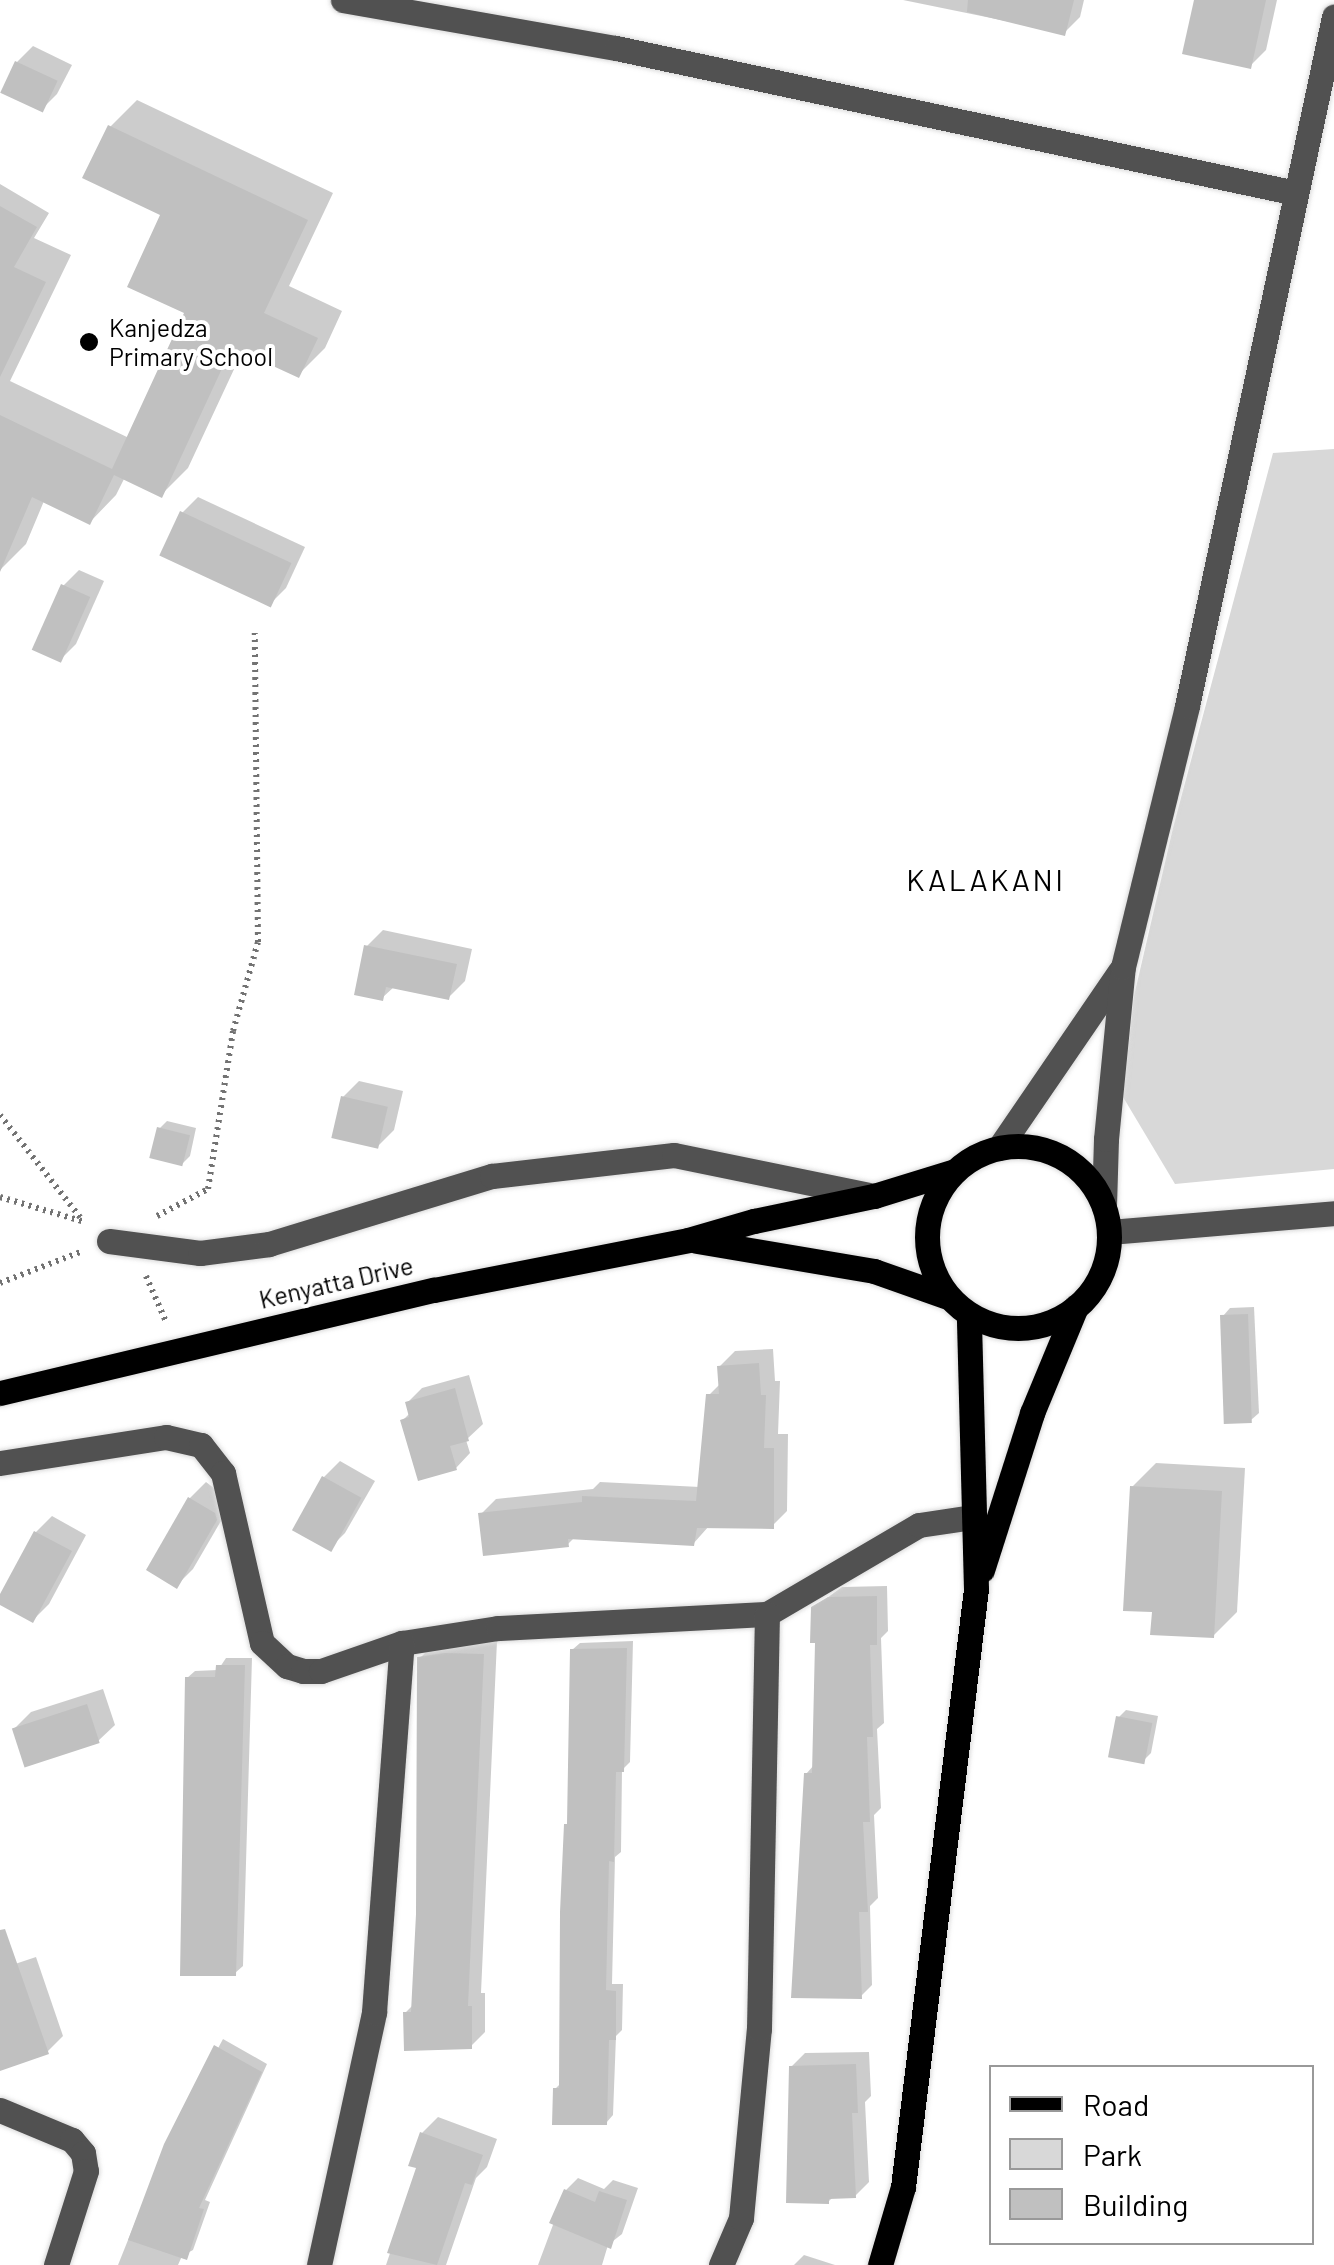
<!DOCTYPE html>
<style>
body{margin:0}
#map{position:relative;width:1334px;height:2265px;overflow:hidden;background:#fff;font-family:Barlow,sans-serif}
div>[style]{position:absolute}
.green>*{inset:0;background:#d8d8d8}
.shadow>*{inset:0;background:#0003}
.building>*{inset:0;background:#c0c0c0;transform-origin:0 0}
.path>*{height:6px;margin-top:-3px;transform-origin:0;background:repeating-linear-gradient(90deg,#737373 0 2.5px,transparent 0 7.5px)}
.roads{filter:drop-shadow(0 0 2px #dbdbdb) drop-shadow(0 0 2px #dbdbdb)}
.minor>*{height:25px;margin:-12.5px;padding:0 12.5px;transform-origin:12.5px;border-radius:12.5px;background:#515151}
.major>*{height:25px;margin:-12.5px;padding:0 12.5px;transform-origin:12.5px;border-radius:12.5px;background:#000}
.major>.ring{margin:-12.5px;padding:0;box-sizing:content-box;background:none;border:25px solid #000;border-radius:50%}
.dots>*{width:28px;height:28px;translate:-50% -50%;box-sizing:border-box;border:5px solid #fff;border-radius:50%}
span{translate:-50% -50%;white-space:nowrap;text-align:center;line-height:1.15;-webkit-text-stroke:8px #fff;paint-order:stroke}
.poi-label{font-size:25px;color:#000}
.left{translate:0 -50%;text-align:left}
.street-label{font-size:25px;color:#000}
.quarter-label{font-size:30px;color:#000;letter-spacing:2.5px}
.legend{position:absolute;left:989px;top:2065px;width:325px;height:180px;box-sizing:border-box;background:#fff;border:2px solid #999;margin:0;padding:12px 18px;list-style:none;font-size:30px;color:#000}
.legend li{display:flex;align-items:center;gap:20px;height:50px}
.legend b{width:50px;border:2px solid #999}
</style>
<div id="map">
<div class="green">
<div style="clip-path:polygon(1334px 449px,1334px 1169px,1175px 1184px,1123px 1097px,1134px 996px,1173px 828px,1273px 453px)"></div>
</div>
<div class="shadow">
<div style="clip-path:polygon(903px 0,1084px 0,1080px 17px,1064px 33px)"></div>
<div style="clip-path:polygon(1196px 0,1277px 0,1266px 50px,1250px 66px)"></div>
<div style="clip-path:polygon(33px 46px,72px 65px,57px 94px,41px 110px,17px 62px)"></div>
<div style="clip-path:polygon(137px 100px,333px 193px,289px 286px,342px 311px,325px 348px,298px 375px,243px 350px,188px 468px,162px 494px,125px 477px,116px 495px,90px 522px,44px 501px,26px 544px,0 570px,0 184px,49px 213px,34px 238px,71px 255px,10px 381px,129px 438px,188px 312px,163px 214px,110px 127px)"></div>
<div style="clip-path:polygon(198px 497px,305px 547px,286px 588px,270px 604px,182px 513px)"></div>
<div style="clip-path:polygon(79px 570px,104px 581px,76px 644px,60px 660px,63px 586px)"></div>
<div style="clip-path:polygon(383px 930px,472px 949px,465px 981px,449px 997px,395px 986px,382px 998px,367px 946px)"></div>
<div style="clip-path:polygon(359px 1081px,403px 1091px,394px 1130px,378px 1146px,343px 1097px)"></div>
<div style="clip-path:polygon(167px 1121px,196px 1128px,190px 1156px,183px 1163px,159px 1129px)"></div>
<div style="clip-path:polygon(1254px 1307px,1259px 1413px,1251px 1420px,1223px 1316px,1230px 1308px)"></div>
<div style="clip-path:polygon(773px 1349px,775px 1381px,780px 1381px,778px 1434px,788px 1434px,787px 1511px,772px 1526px,709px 1526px,693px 1544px,576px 1536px,568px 1544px,481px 1514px,496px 1499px,593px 1489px,600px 1482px,700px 1487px,709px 1395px,721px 1383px,720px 1366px,735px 1351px)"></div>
<div style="clip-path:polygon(469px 1375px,483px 1424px,466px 1440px,470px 1453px,456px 1468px,403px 1420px,410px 1413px,408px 1402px,422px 1388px)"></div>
<div style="clip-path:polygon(340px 1461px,375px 1481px,345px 1533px,329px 1549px,294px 1529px,324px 1477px)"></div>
<div style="clip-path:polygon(1156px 1463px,1245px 1468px,1237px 1612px,1213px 1636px,1154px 1610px,1132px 1487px)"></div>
<div style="clip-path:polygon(206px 1482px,232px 1502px,193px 1569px,177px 1585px,190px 1498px)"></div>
<div style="clip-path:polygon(52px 1516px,86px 1535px,49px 1604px,33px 1620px,0 1599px,36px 1532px)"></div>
<div style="clip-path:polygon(887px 1586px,888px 1631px,881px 1638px,884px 1723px,877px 1729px,881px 1808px,874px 1815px,878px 1898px,870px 1906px,872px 1985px,861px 1996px,806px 1774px,814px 1765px,818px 1641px,813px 1608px,842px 1587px)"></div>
<div style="clip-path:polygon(497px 1641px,481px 1993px,485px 1993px,485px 2032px,471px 2046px,405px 2013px,414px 2004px,419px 1914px,420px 1658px,434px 1644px)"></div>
<div style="clip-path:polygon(633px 1641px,630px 1762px,622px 1770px,621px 1852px,615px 1857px,612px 1984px,623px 1984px,622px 2030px,616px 2036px,613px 2115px,606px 2123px,555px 2089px,562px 2082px,572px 1650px,580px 1643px)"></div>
<div style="clip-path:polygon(226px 1658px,252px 1658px,243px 1966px,235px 1973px,187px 1678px,195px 1671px,218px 1670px)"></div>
<div style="clip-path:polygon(103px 1689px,115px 1725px,98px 1741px,15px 1728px,31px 1712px)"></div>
<div style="clip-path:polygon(1126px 1710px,1158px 1716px,1151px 1753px,1143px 1761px,1118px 1718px)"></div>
<div style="clip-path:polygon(36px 1957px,63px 2036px,47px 2052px,0 2068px,0 1969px)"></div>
<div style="clip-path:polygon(223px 2039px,267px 2064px,205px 2200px,210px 2202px,193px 2250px,182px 2256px,178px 2265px,118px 2265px,166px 2145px)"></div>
<div style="clip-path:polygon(869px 2052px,871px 2096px,865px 2102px,869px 2182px,855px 2196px,833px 2197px,828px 2202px,791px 2067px,805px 2053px)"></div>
<div style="clip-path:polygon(438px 2117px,497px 2139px,487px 2167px,476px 2178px,446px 2265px,386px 2265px,419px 2167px,422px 2133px)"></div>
<div style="clip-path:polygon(578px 2178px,604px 2189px,613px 2180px,638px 2188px,622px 2234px,608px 2245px,602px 2265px,538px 2265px,566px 2190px)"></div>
<div style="clip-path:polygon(804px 2255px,835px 2265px,794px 2265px)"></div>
</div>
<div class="building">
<div style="clip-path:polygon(968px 0,1074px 0,1065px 36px,967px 12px)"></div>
<div style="clip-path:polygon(1194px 0,1266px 0,1251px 69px,1182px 54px)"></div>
<div style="left:15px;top:61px;width:47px;height:35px;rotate:25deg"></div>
<div style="clip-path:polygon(108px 125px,308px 220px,264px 313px,318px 338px,299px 378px,232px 347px,162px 498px,114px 475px,90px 525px,32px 497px,0 572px,0 415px,112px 469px,184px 313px,127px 287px,160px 215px,82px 178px)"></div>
<div style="clip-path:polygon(0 206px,37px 227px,14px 267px,46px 282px,0 377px)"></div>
<div style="left:180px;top:511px;width:123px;height:49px;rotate:25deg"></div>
<div style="left:61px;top:584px;width:32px;height:72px;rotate:24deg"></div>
<div style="clip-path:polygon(364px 945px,457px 964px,449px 1000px,386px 987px,383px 1001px,354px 995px)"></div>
<div style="left:341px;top:1096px;width:48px;height:43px;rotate:13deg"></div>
<div style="left:157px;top:1127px;width:34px;height:32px;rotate:14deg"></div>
<div style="left:1248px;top:1314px;width:109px;height:28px;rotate:88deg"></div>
<div style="clip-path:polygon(759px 1363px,761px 1395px,766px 1395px,764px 1448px,774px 1448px,774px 1529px,697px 1528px,694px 1546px,568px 1539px,569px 1547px,483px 1556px,478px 1513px,582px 1502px,582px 1496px,696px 1501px,706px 1394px,719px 1394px,717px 1366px)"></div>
<div style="clip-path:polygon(455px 1388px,469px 1441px,450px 1446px,457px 1470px,418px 1481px,400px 1420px,409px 1417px,405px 1402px)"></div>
<div style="left:322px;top:1476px;width:45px;height:62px;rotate:29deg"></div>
<div style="clip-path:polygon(1130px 1486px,1222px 1491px,1214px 1638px,1150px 1635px,1152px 1612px,1123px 1611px)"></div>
<div style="clip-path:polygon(188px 1497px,215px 1513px,217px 1520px,177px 1589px,146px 1570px)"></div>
<div style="clip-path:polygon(34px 1531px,72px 1551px,33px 1623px,0 1605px,0 1594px)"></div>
<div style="clip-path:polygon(877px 1596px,877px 1645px,870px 1645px,873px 1737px,867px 1737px,870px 1822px,863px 1822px,868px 1912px,859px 1912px,862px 1999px,791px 1998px,804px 1773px,812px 1773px,815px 1643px,810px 1643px,811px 1607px,828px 1597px)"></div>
<div style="clip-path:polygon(627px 1648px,624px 1772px,616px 1772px,614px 1862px,609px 1861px,606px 1990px,616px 1991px,616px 2040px,609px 2040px,607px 2125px,552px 2125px,553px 2088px,559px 2088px,560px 1912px,564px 1824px,567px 1824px,570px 1649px)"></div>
<div style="clip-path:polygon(444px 1653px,484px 1654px,468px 2006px,472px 2006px,472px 2049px,404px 2051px,403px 2012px,411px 2012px,416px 1914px,417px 1657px)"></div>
<div style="clip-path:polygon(216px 1665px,245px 1665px,236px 1976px,180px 1976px,185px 1677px,215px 1677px)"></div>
<div style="left:87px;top:1704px;width:41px;height:79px;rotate:72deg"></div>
<div style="left:1116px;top:1716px;width:37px;height:42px;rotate:11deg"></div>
<div style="clip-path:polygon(5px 1929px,49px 2054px,0 2071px,0 1930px)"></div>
<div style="clip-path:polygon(214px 2045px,262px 2072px,199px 2208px,204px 2209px,187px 2260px,128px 2240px,164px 2144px)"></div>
<div style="clip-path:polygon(856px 2064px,858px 2113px,852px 2113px,856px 2198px,829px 2199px,829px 2204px,786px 2203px,789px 2066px)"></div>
<div style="clip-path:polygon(420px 2132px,483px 2155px,472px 2185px,465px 2183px,437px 2265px,387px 2253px,416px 2168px,408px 2166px)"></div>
<div style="clip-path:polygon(564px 2189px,595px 2202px,599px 2191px,627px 2200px,611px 2249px,549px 2223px)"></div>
</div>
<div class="path">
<div style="left:0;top:1115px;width:130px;rotate:51.9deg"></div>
<div style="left:0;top:1197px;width:89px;rotate:16.4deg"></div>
<div style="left:157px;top:1216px;width:58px;rotate:-27.9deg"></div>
<div style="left:208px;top:1189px;width:160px;rotate:-81deg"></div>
<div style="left:233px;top:1031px;width:92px;rotate:-74.3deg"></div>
<div style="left:258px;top:942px;width:309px;rotate:-90.6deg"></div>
<div style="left:146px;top:1276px;width:52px;rotate:66.4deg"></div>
<div style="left:0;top:1283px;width:89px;rotate:-21.1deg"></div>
</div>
<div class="roads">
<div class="minor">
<div style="left:343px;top:0;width:277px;rotate:10deg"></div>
<div style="left:616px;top:48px;width:695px;rotate:12.04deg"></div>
<div style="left:999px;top:1148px;width:214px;rotate:-55.6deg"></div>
<div style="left:1104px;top:1206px;width:67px;rotate:-88.3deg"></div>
<div style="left:1106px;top:1139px;width:173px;rotate:-84.4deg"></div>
<div style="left:1123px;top:967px;width:269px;rotate:-76.2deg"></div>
<div style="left:1187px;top:706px;width:705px;rotate:-77.96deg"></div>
<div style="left:1110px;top:1232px;width:225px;rotate:-4.8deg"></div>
<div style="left:109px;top:1241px;width:92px;rotate:7.5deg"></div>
<div style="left:200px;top:1253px;width:70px;rotate:-7.4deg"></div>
<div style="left:269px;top:1244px;width:233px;rotate:-17deg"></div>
<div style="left:492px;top:1176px;width:183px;rotate:-6.6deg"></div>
<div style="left:674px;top:1155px;width:203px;rotate:11.6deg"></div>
<div style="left:0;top:1463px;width:168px;rotate:-8.9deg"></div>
<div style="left:166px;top:1437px;width:36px;rotate:13deg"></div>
<div style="left:201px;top:1445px;width:36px;rotate:52deg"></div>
<div style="left:223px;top:1473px;width:174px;rotate:77.1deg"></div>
<div style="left:262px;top:1643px;width:34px;rotate:43deg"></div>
<div style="left:287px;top:1666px;width:17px;rotate:17deg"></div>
<div style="left:303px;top:1671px;width:18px"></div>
<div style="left:321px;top:1671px;width:86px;rotate:-19.1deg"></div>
<div style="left:402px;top:1643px;width:97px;rotate:-8.9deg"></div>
<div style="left:498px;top:1628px;width:269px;rotate:-3deg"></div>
<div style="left:767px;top:1614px;width:176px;rotate:-30.4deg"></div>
<div style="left:919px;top:1525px;width:55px;rotate:-8.4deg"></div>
<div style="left:0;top:2110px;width:78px;rotate:22.6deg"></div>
<div style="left:72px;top:2140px;width:17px;rotate:50deg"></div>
<div style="left:83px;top:2153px;width:18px;rotate:81deg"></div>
<div style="left:86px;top:2171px;width:99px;rotate:107.7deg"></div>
<div style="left:319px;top:2265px;width:259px;rotate:-77.7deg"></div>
<div style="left:374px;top:2012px;width:370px;rotate:-85.7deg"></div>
<div style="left:721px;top:2265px;width:51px;rotate:-66.9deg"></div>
<div style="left:741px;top:2218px;width:190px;rotate:-84.6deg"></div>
<div style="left:759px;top:2029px;width:415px;rotate:-88.9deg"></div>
</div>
<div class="major">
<div class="ring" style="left:927px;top:1146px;width:157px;height:157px"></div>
<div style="left:697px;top:1241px;width:180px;rotate:9.6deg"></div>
<div style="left:874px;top:1271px;width:78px;rotate:19.4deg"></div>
<div style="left:0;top:1393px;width:446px;rotate:-13.4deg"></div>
<div style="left:434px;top:1290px;width:259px;rotate:-11.1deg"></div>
<div style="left:688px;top:1240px;width:69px;rotate:-16.1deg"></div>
<div style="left:754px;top:1221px;width:123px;rotate:-11.8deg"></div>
<div style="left:874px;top:1196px;width:85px;rotate:-17.2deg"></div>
<div style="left:982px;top:1570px;width:165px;rotate:-72.3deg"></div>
<div style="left:1032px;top:1413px;width:115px;rotate:-67.5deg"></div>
<div style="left:880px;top:2265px;width:81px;rotate:-73.6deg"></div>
<div style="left:903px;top:2187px;width:602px;rotate:-83.04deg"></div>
<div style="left:976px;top:1589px;width:275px;rotate:-91.5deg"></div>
</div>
</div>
<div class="dots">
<div style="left:89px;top:342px;background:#000"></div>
</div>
<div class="poi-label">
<span class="left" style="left:109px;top:342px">Kanjedza<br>Primary School</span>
</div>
<div class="street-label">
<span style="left:336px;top:1282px;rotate:-13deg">Kenyatta Drive</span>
</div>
<div class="quarter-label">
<span style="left:986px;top:879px">KALAKANI</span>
</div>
<ul class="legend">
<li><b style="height:12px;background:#000"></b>Road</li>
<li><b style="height:28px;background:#d8d8d8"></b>Park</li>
<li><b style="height:28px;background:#c0c0c0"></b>Building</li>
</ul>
</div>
